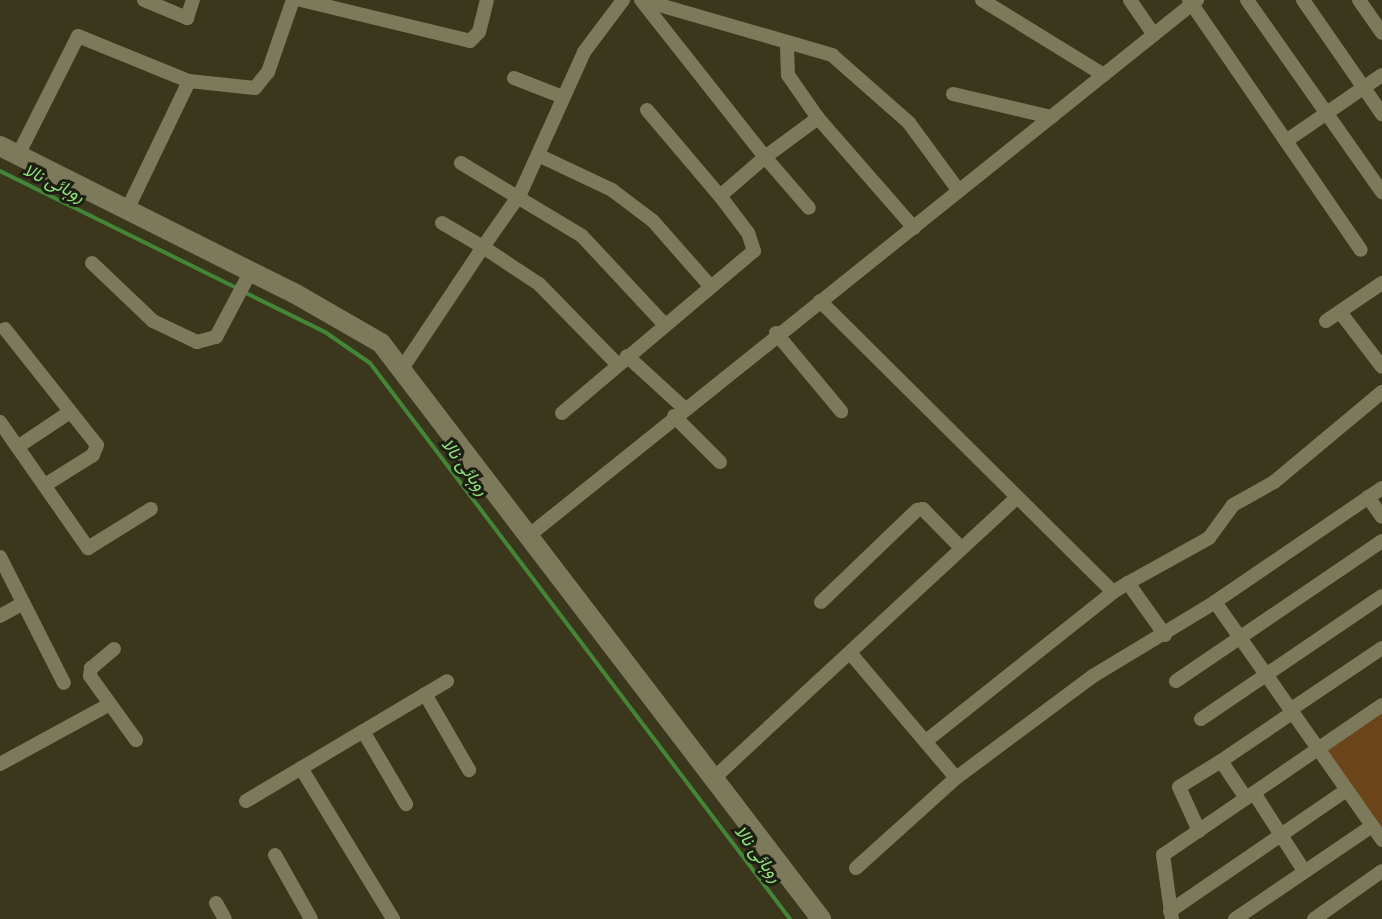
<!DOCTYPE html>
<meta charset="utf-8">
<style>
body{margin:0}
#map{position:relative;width:1382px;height:919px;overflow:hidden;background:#3a371c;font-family:"PT Sans",Vazirmatn,sans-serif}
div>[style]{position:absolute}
.green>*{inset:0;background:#6b4519}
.stream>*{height:4px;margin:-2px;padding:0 2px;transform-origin:2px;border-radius:2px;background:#458538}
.street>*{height:14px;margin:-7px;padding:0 7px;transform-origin:7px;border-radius:7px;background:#7d7a5c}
.secondary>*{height:20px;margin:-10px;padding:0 10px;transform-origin:10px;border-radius:10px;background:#7d7a5c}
span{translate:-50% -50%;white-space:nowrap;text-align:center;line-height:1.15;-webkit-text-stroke:6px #1f1e12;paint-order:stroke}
.water-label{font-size:18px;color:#8ce07a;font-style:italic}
</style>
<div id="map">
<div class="green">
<div style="clip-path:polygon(1382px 705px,1382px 840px,1318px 749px)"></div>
</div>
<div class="stream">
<div style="left:0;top:171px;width:264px;rotate:26.3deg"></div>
<div style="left:244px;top:292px;width:90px;rotate:26.3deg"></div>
<div style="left:325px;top:332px;width:55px;rotate:34.6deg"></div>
<div style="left:370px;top:363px;width:697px;rotate:52.93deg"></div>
</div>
<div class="street">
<div style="left:144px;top:0;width:47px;rotate:22.7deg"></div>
<div style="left:187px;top:18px;width:19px;rotate:-72deg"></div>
<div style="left:301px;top:0;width:174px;rotate:13.6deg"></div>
<div style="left:470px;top:41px;width:13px;rotate:-45deg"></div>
<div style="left:479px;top:32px;width:33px;rotate:-76deg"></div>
<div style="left:641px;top:0;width:200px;rotate:51.7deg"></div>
<div style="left:765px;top:157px;width:66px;rotate:-36.3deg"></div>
<div style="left:818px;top:118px;width:146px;rotate:48.9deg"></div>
<div style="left:642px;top:0;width:198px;rotate:16.1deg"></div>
<div style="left:832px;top:55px;width:103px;rotate:41.4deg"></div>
<div style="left:909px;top:123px;width:84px;rotate:53.7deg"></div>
<div style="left:982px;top:0;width:143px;rotate:31.6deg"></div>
<div style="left:1130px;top:0;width:42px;rotate:55.6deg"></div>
<div style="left:1189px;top:0;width:303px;rotate:55.5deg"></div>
<div style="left:1247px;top:0;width:235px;rotate:54.9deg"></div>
<div style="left:1303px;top:0;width:139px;rotate:55.3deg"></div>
<div style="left:1359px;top:0;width:40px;rotate:55.1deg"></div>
<div style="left:787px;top:47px;width:28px;rotate:88deg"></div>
<div style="left:788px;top:75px;width:52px;rotate:55.1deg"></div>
<div style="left:514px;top:78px;width:53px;rotate:21.2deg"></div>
<div style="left:953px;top:94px;width:101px;rotate:13.2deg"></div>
<div style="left:647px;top:110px;width:113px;rotate:49.7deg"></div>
<div style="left:720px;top:196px;width:60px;rotate:-40.9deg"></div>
<div style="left:765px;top:157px;width:67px;rotate:49.2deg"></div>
<div style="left:1286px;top:141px;width:116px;rotate:-34.5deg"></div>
<div style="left:18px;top:155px;width:133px;rotate:-63.2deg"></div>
<div style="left:78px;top:36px;width:120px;rotate:22.1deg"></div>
<div style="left:189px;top:81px;width:66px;rotate:6.1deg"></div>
<div style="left:255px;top:88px;width:21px;rotate:-51deg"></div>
<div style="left:268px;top:72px;width:76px;rotate:-70.9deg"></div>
<div style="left:538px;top:155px;width:82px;rotate:25.3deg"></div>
<div style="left:612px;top:190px;width:51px;rotate:37.1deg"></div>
<div style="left:653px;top:221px;width:88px;rotate:48.7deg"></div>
<div style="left:461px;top:163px;width:141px;rotate:31.1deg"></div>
<div style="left:582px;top:236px;width:122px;rotate:47deg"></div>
<div style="left:128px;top:208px;width:141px;rotate:-64.3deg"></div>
<div style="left:442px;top:223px;width:48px;rotate:30.3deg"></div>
<div style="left:483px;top:247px;width:65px;rotate:-55.1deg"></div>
<div style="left:520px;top:194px;width:156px;rotate:-65.7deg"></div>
<div style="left:584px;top:52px;width:65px;rotate:-53.1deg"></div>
<div style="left:92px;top:263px;width:84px;rotate:43.6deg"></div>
<div style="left:153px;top:321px;width:49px;rotate:25.5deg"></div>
<div style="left:197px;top:342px;width:20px;rotate:-15deg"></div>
<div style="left:216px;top:337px;width:75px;rotate:-62.1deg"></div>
<div style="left:820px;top:301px;width:413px;rotate:44.8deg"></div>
<div style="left:1113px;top:592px;width:17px;rotate:-31deg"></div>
<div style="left:1340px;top:312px;width:69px;rotate:52.6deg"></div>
<div style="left:1326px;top:321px;width:68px;rotate:-34.2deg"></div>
<div style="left:5px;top:329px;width:148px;rotate:51.6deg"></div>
<div style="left:97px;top:445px;width:11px;rotate:112deg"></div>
<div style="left:93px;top:455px;width:57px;rotate:148deg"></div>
<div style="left:776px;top:333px;width:102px;rotate:50.2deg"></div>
<div style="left:627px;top:356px;width:77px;rotate:42.4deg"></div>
<div style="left:403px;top:367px;width:144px;rotate:-56.3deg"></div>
<div style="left:483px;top:247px;width:67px;rotate:33.5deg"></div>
<div style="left:539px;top:284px;width:112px;rotate:45.7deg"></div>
<div style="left:562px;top:413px;width:251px;rotate:-40.2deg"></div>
<div style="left:754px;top:251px;width:19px;rotate:-108deg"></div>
<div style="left:748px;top:233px;width:46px;rotate:-127.1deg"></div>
<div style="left:674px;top:416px;width:65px;rotate:45deg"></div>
<div style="left:0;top:422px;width:154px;rotate:55.1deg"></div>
<div style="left:88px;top:548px;width:74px;rotate:-31.8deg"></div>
<div style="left:19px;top:446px;width:61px;rotate:-33.7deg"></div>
<div style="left:1382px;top:488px;width:202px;rotate:145.7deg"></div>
<div style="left:1215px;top:602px;width:291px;rotate:54.9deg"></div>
<div style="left:1368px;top:497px;width:24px;rotate:55deg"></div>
<div style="left:527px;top:537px;width:859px;rotate:-38.71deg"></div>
<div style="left:0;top:557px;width:141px;rotate:63.1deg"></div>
<div style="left:821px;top:602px;width:133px;rotate:-43.8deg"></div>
<div style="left:917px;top:510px;width:6px;rotate:-9deg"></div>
<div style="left:923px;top:509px;width:54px;rotate:45.7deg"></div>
<div style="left:0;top:616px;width:26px;rotate:-29deg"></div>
<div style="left:1165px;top:635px;width:64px;rotate:-125.4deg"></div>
<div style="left:1128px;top:583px;width:93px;rotate:-29.1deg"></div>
<div style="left:1209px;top:538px;width:41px;rotate:-54deg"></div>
<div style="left:1233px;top:505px;width:47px;rotate:-29.3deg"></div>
<div style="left:1274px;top:482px;width:141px;rotate:-39.8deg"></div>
<div style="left:114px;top:649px;width:30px;rotate:140deg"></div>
<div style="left:91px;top:668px;width:8px;rotate:97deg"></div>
<div style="left:90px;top:676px;width:79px;rotate:54.3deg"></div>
<div style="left:851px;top:654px;width:162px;rotate:49.7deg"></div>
<div style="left:1176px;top:681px;width:249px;rotate:-34.2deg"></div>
<div style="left:425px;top:694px;width:88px;rotate:59.9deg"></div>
<div style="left:1290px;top:710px;width:111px;rotate:-34deg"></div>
<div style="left:1201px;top:719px;width:219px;rotate:-34.2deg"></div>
<div style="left:363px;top:731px;width:85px;rotate:59.5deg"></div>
<div style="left:926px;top:741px;width:239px;rotate:-38.5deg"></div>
<div style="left:1221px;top:761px;width:86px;rotate:-34.1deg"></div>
<div style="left:0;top:764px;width:125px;rotate:-28.6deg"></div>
<div style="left:301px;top:768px;width:177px;rotate:58.6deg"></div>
<div style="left:714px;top:778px;width:410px;rotate:-42.8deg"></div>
<div style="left:1254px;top:793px;width:93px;rotate:57.3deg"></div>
<div style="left:246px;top:801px;width:234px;rotate:-30.8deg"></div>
<div style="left:1199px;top:831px;width:48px;rotate:-114.4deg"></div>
<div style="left:1179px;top:787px;width:49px;rotate:-31.8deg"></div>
<div style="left:1221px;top:761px;width:45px;rotate:56deg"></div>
<div style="left:275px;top:855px;width:73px;rotate:60.6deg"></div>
<div style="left:856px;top:868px;width:135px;rotate:-42deg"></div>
<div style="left:956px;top:778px;width:171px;rotate:-36.7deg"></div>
<div style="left:1093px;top:676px;width:143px;rotate:-31.2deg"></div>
<div style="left:216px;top:903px;width:18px;rotate:61deg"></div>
<div style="left:1170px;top:911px;width:214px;rotate:-34.4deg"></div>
<div style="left:1172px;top:919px;width:65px;rotate:-98deg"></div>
<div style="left:1163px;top:855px;width:265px;rotate:-34.4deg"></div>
<div style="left:1235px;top:919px;width:166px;rotate:-34.2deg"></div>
<div style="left:1314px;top:919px;width:83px;rotate:-35.2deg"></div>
</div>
<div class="secondary">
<div style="left:0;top:146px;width:329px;rotate:26.6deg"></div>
<div style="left:294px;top:293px;width:100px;rotate:29.9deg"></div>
<div style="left:381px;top:343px;width:725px;rotate:52.62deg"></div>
</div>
<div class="water-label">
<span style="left:54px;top:183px;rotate:26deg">روہائی نالا</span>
<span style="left:465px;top:467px;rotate:53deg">روہائی نالا</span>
<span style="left:758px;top:854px;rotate:53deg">روہائی نالا</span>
</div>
</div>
